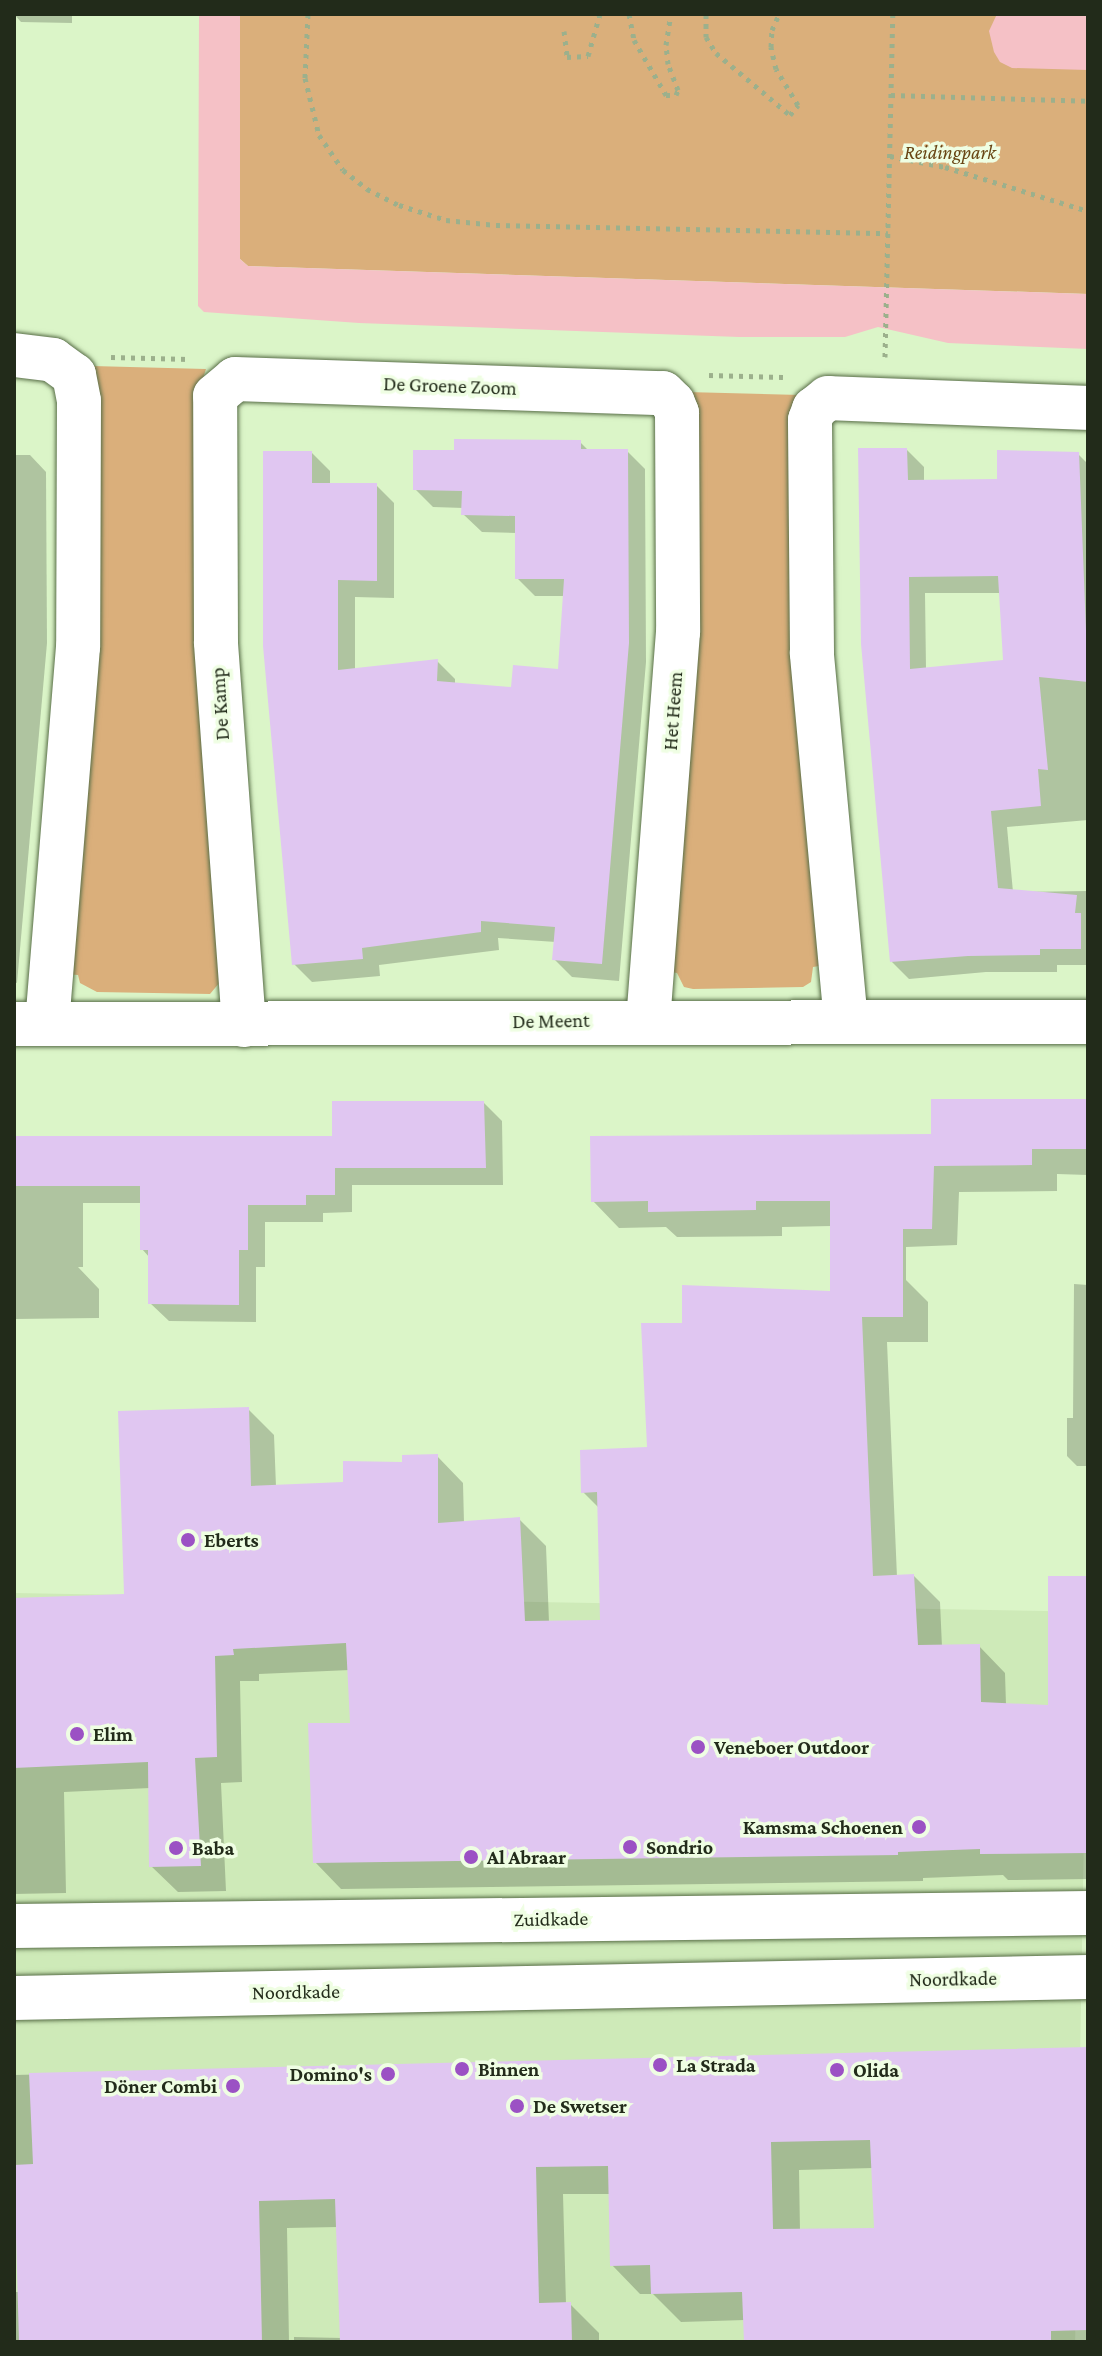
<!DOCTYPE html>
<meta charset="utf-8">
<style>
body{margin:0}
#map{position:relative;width:1102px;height:2356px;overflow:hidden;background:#dbf5c8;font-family:"Crimson Pro",serif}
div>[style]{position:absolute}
.built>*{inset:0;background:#ceeab8;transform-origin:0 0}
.green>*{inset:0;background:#daaf7b}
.water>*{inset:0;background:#f5c1c6}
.shadow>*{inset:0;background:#0003}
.building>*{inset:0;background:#e0c6f1}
.path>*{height:5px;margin-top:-2.5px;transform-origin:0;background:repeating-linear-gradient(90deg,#9cb08c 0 4px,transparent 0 10px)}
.roads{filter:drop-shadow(0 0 2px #586e47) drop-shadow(0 0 2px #586e47)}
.minor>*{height:44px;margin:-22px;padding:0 22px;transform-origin:22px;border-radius:22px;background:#fff}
.dots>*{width:22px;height:22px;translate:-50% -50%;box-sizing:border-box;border:4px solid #effee3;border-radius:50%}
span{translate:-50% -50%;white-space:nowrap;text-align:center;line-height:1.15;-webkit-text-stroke:7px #effee3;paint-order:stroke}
.park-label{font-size:20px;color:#694615;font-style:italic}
.street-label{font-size:20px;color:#222b1a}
.poi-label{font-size:20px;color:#222b1a;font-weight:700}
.left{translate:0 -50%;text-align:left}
.right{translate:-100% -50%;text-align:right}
.frame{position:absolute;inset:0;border:16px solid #222b1a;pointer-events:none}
</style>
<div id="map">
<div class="built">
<div style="left:14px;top:1593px;width:1074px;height:749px;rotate:1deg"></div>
</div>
<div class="green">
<div style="clip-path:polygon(240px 14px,1088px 14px,1088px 294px,248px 266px,240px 259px)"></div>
<div style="clip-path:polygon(92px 366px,206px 369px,199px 390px,220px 982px,210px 994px,97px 992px,80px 983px,78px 975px,66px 974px)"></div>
<div style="clip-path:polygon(686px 392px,800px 395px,825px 965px,813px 967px,811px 982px,803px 987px,693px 989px,684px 987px,677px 973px,665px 971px)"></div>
</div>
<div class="water">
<div style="clip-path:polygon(199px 14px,240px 14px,240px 259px,248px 266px,1088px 294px,1088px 349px,948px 343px,878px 327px,845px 337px,739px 337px,359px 323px,204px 312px,198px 306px)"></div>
<div style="clip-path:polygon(997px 14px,1088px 14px,1088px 70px,1012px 68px,1000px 62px,994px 52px,989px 31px)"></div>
</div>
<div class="shadow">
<div style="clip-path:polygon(14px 14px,72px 14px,72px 23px,21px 22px)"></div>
<div style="clip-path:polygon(580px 442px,589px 451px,627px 451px,645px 469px,646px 662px,619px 981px,572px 977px,554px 959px,556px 942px,498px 938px,499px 950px,379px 965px,380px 976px,312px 982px,294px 964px,312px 453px,330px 471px,330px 485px,376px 485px,394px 503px,394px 598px,355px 597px,355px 670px,437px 661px,455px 679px,455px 685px,513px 690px,560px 671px,565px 596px,535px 596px,517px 578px,517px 533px,482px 532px,463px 514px,464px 508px,433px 507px,415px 489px,456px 452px)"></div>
<div style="clip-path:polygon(evenodd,907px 450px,924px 467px,924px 482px,999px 481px,1078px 454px,1088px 464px,1088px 820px,1007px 827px,1013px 892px,1088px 891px,1088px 965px,1057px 965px,1057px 972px,986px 972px,909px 979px,892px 962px,907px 450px,925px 593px,1001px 593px,1005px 662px,926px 669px,925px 593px)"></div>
<div style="clip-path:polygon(14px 455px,30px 455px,46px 472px,47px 643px,17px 983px,14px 982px)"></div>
<div style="clip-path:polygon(1088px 1101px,1088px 1175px,1057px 1174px,1057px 1191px,959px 1192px,957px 1245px,906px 1247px,906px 1280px,928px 1302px,928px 1342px,887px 1342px,897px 1577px,914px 1576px,940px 1602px,942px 1647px,979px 1646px,1005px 1673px,1006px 1705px,1050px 1707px,1088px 1577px,1088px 1879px,1008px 1880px,1003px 1875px,923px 1878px,923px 1881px,341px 1889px,315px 1862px,352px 1725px,350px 1670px,259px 1674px,259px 1681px,240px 1681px,242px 1782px,221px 1783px,226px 1891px,178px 1892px,151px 1866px,150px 1788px,64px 1792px,66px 1893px,14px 1894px,14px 1600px,126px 1596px,248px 1409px,274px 1435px,276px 1487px,345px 1483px,437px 1456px,463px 1483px,464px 1523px,519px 1519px,546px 1546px,549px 1622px,602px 1622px,599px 1508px,583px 1492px,649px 1449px,684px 1325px,832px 1293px,832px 1226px,782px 1227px,782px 1236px,677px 1237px,666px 1227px,619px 1228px,593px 1201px,933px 1136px)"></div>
<div style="clip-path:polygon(484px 1103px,502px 1121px,503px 1185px,352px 1185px,352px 1212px,323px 1213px,323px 1222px,265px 1222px,265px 1267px,256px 1267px,256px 1322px,169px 1321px,150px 1303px,150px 1258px,142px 1249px,142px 1203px,83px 1203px,83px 1267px,78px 1267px,99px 1289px,99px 1318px,14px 1319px,14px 1138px,334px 1138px)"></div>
<div style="clip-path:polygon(1074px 1284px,1088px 1285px,1088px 1466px,1077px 1466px,1067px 1456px,1067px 1418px,1073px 1418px)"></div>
<div style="clip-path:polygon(evenodd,1088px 2049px,1088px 2342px,746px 2342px,745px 2320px,681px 2322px,653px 2294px,640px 2294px,612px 2265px,610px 2194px,563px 2194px,566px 2304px,570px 2304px,599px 2333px,599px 2342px,294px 2342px,294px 2337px,342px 2338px,338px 2227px,287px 2228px,289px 2342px,14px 2342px,14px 2292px,20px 2292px,18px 2220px,14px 2220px,14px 2075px,1088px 2049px,873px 2168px,876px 2230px,800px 2231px,799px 2170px,873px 2168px)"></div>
</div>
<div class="building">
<div style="clip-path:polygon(454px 439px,581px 440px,581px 449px,628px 449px,629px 643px,602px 964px,552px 960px,555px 927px,481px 921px,481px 932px,362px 948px,363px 959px,292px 965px,263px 646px,263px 451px,312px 451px,312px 483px,377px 483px,377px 581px,338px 580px,338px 670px,438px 659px,437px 681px,511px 687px,513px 665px,558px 669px,564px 579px,515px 579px,515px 516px,461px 515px,462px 491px,413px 490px,413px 450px,454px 450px)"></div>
<div style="clip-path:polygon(evenodd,858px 448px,907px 448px,908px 480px,997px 479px,997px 450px,1079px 452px,1088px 682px,1039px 677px,1048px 770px,1038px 769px,1041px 806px,991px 811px,998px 888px,1077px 895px,1075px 913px,1081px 913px,1081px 949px,1040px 949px,1040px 955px,968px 956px,890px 962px,861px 644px,858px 448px,998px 576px,1003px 660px,910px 669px,909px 577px,998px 576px)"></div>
<div style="clip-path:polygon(931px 1099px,1088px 1099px,1088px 1149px,1032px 1149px,1032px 1165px,934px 1166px,932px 1229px,903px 1229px,903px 1317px,862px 1317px,873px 1576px,914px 1574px,918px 1645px,980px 1644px,981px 1702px,1048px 1705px,1048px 1576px,1088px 1576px,1088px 1853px,980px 1854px,980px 1849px,898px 1852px,898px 1855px,313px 1863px,308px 1723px,350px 1723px,346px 1643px,233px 1649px,234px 1655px,215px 1656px,217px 1757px,195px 1758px,201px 1866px,149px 1867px,148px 1762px,14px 1768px,14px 1598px,124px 1594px,118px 1411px,249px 1407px,251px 1486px,343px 1482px,343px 1461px,402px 1462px,402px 1455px,438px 1454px,438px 1523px,520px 1517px,525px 1621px,600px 1620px,597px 1492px,581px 1493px,580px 1450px,647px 1447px,641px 1323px,682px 1323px,682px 1285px,830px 1291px,830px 1201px,756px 1201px,756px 1210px,648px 1212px,648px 1201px,591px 1202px,590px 1136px,931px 1134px)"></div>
<div style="clip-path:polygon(332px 1101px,484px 1101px,486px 1168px,335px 1168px,335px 1195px,306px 1195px,306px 1205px,248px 1205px,248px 1250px,239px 1250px,239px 1305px,148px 1304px,148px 1250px,140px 1250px,140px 1186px,14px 1186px,14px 1136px,332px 1136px)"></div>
<div style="clip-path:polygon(evenodd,1088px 2047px,1088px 2330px,1051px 2331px,1051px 2342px,744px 2342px,742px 2292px,651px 2294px,650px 2265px,610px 2266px,608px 2166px,536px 2167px,539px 2303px,571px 2302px,572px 2342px,340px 2342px,335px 2199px,259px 2201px,262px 2342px,19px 2342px,14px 2165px,33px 2164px,29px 2073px,1088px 2047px,870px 2140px,874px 2228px,773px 2229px,771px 2142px,870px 2140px)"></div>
</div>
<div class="path">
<div style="left:308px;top:14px;width:64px;rotate:92.7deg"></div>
<div style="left:305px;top:78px;width:59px;rotate:76.2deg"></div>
<div style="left:319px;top:135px;width:42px;rotate:55.6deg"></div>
<div style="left:343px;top:170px;width:31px;rotate:38deg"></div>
<div style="left:367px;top:189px;width:36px;rotate:27deg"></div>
<div style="left:399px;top:205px;width:49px;rotate:17.7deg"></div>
<div style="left:446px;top:220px;width:50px;rotate:5.7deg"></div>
<div style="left:496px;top:225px;width:392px;rotate:1.2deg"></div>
<div style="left:629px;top:14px;width:26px;rotate:79deg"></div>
<div style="left:634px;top:40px;width:64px;rotate:59.8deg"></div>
<div style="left:666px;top:95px;width:10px"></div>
<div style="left:676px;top:95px;width:5px;rotate:-68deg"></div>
<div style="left:678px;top:90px;width:28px;rotate:-111deg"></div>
<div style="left:668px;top:64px;width:19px;rotate:-96deg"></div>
<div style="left:666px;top:45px;width:31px;rotate:-81deg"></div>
<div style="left:706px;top:14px;width:23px;rotate:90deg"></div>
<div style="left:706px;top:37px;width:19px;rotate:58deg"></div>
<div style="left:716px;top:53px;width:97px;rotate:40deg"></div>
<div style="left:790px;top:115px;width:13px;rotate:-51deg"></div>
<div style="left:798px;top:105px;width:42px;rotate:-121.4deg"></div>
<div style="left:776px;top:69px;width:23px;rotate:-103deg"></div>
<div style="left:771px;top:47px;width:17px;rotate:-87deg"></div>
<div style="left:772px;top:30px;width:17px;rotate:-66deg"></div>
<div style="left:564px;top:31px;width:26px;rotate:83deg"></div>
<div style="left:567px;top:57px;width:21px;rotate:-3deg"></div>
<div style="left:588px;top:56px;width:44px;rotate:-74.1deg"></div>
<div style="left:891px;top:95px;width:197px;rotate:1.7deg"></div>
<div style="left:890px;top:156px;width:56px;rotate:11.3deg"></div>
<div style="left:945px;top:167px;width:150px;rotate:17.1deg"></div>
<div style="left:111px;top:357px;width:78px;rotate:1.5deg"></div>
<div style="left:885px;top:357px;width:343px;rotate:-88.7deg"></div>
<div style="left:709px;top:375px;width:74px;rotate:1.5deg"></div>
</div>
<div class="roads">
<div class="minor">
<div style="left:14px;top:355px;width:39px;rotate:7deg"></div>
<div style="left:53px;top:360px;width:26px;rotate:36deg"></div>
<div style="left:74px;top:375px;width:26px;rotate:79deg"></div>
<div style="left:79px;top:401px;width:246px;rotate:90.2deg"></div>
<div style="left:78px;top:647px;width:377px;rotate:94.7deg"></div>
<div style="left:846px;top:1022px;width:371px;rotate:-95.3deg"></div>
<div style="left:812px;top:653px;width:233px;rotate:-90.5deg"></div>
<div style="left:810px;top:420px;width:12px;rotate:-70deg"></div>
<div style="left:814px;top:409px;width:18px;rotate:-38deg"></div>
<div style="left:828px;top:398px;width:260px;rotate:2.2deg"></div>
<div style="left:14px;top:1024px;width:1074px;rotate:-0.11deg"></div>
<div style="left:244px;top:1025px;width:384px;rotate:-94.2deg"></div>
<div style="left:216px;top:642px;width:246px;rotate:-90.2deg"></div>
<div style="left:215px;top:396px;width:26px;rotate:-40deg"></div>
<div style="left:235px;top:379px;width:428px;rotate:1.9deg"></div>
<div style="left:663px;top:393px;width:14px;rotate:45deg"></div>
<div style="left:673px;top:403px;width:11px;rotate:68deg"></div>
<div style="left:677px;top:413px;width:219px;rotate:89.7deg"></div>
<div style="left:678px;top:632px;width:389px;rotate:94.4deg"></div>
<div style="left:14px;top:1926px;width:1074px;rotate:-0.69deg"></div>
<div style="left:14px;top:1998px;width:1074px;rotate:-1.12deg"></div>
</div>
</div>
<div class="dots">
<div style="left:188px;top:1540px;background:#9b51c4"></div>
<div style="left:77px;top:1734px;background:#9b51c4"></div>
<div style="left:698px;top:1747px;background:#9b51c4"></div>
<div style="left:919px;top:1827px;background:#9b51c4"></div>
<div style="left:630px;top:1847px;background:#9b51c4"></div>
<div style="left:176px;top:1848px;background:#9b51c4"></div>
<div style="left:471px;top:1857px;background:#9b51c4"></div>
<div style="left:660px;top:2065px;background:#9b51c4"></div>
<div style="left:462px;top:2069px;background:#9b51c4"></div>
<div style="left:837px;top:2070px;background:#9b51c4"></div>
<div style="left:388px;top:2074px;background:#9b51c4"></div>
<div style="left:233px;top:2086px;background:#9b51c4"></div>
<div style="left:517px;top:2106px;background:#9b51c4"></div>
</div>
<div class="park-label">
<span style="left:950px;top:152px">Reidingpark</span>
</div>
<div class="street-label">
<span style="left:450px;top:386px;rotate:2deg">De Groene Zoom</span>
<span style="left:220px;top:704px;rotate:-94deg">De Kamp</span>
<span style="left:673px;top:711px;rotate:-86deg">Het Heem</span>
<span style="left:551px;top:1021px;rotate:-1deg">De Meent</span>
<span style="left:551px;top:1919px;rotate:-1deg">Zuidkade</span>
<span style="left:953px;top:1979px;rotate:-1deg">Noordkade</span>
<span style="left:296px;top:1992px;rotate:-1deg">Noordkade</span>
</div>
<div class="poi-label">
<span class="left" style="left:204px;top:1540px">Eberts</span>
<span class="left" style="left:93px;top:1734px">Elim</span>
<span class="left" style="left:714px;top:1747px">Veneboer Outdoor</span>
<span class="right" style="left:903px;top:1827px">Kamsma Schoenen</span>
<span class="left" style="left:646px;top:1847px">Sondrio</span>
<span class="left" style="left:192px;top:1848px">Baba</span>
<span class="left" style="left:487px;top:1857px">Al Abraar</span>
<span class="left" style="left:676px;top:2065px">La Strada</span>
<span class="left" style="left:478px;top:2069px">Binnen</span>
<span class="left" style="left:853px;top:2070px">Olida</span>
<span class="right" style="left:372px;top:2074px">Domino's</span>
<span class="right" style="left:217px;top:2086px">Döner Combi</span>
<span class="left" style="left:533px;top:2106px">De Swetser</span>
</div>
<div class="frame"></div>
</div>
